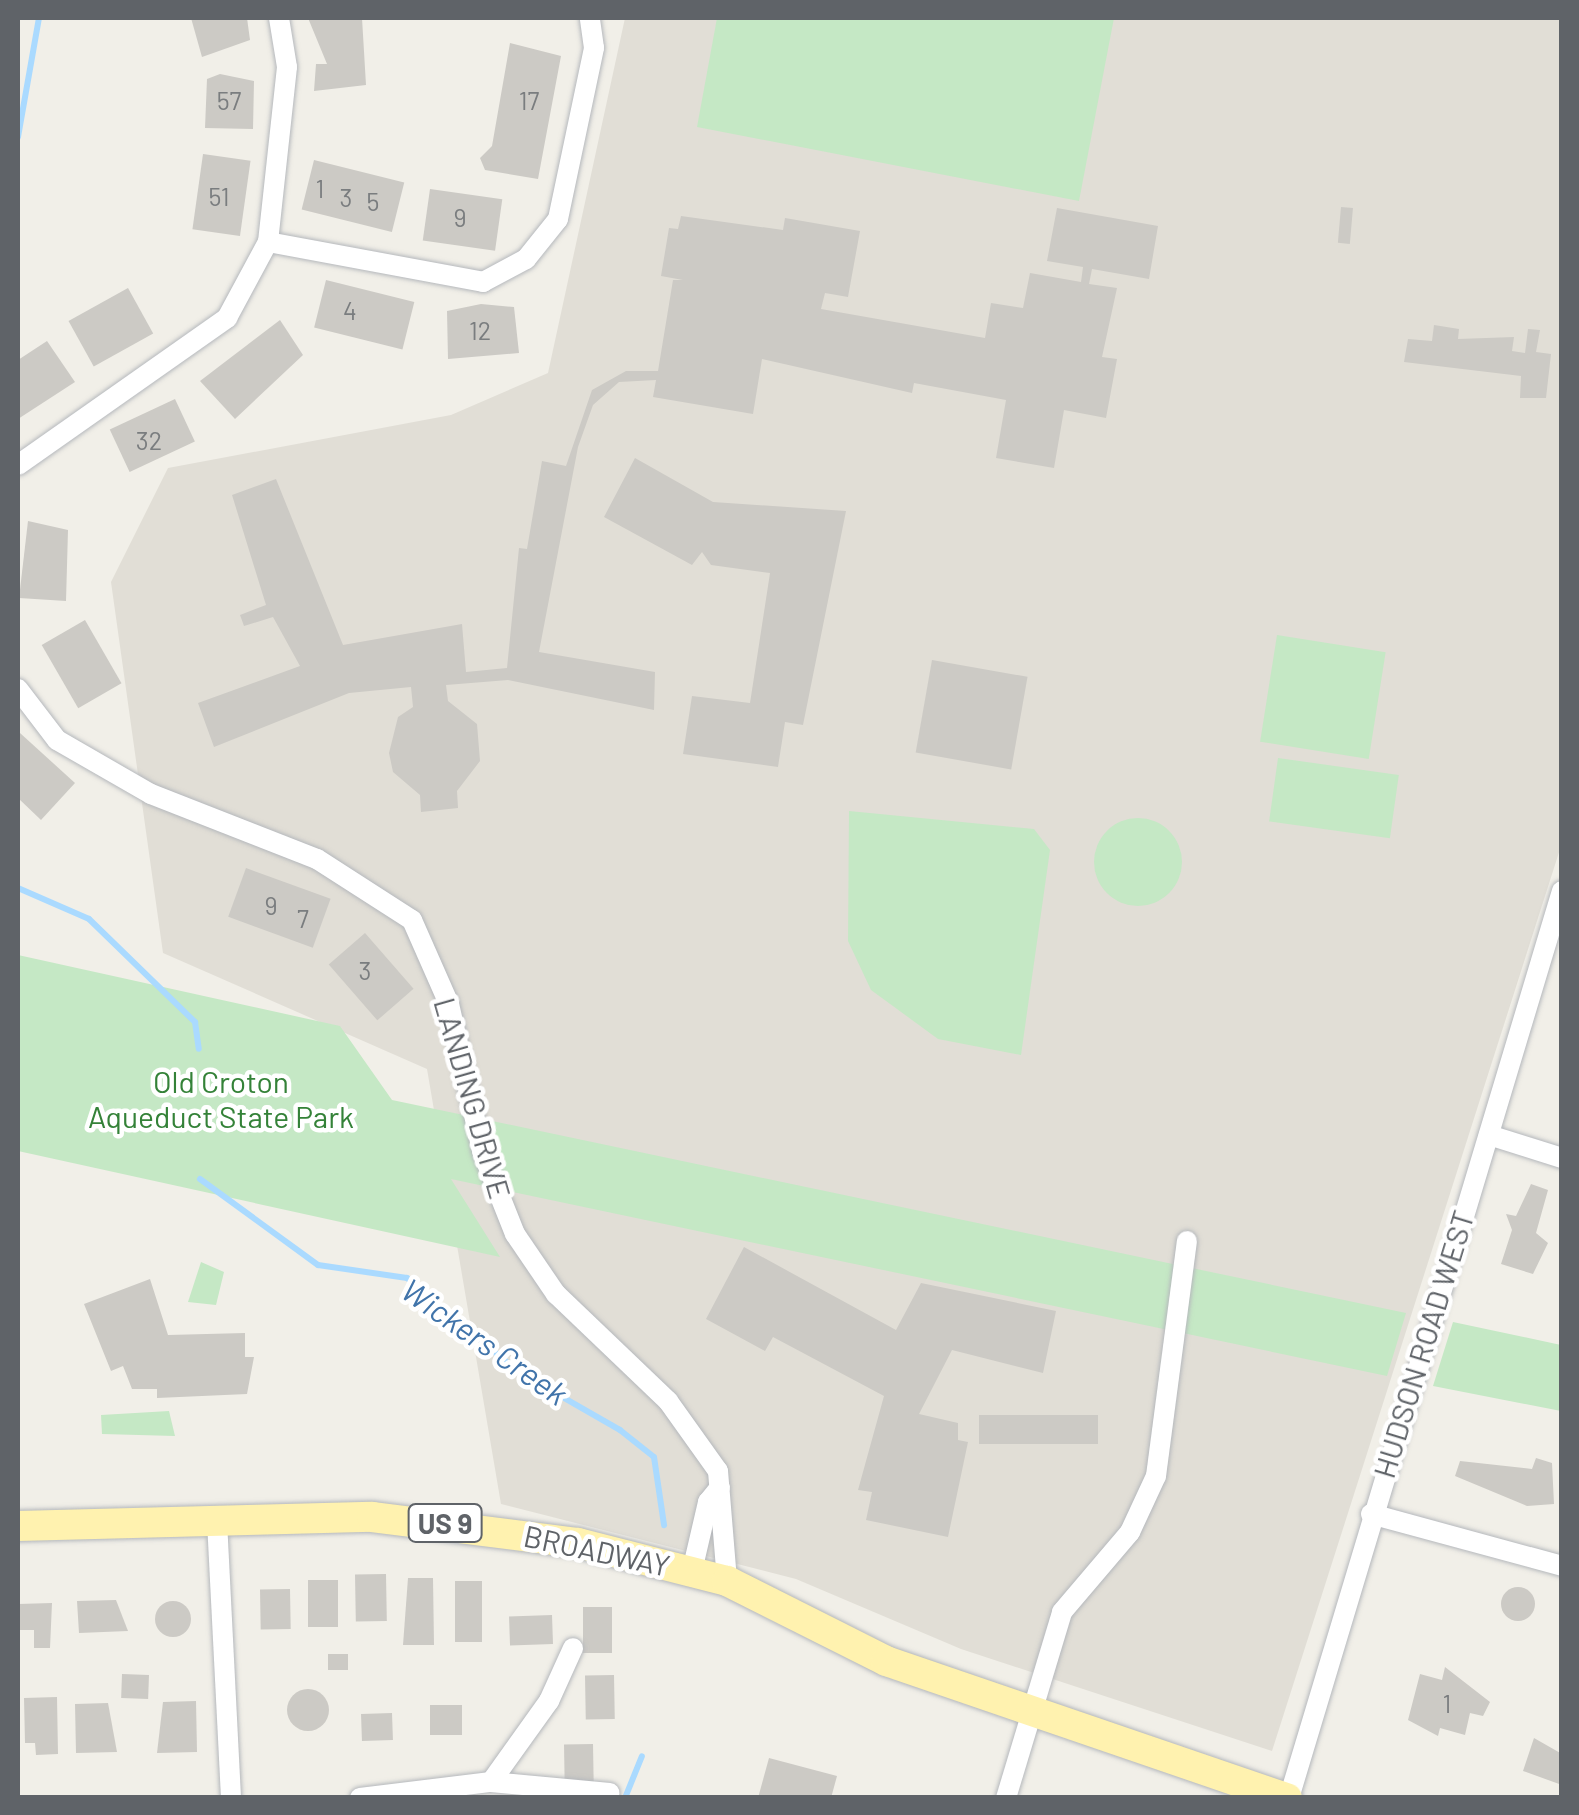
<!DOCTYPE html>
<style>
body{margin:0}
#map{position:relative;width:1579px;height:1815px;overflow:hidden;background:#f1efe8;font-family:Barlow,sans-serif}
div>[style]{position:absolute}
.education>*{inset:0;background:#e1ded6}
.green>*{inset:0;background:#c5e8c5;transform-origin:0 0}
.round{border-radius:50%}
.stream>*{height:6px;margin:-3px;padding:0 3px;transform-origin:3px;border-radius:3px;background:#aadaff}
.building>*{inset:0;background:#cccac5;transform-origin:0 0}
.roads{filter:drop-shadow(0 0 2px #b5b8bc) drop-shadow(0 0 2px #b5b8bc)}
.street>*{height:20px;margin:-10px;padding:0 10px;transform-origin:10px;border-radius:10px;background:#fff}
.primary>*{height:30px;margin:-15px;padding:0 15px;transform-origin:15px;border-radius:15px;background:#fff2af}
span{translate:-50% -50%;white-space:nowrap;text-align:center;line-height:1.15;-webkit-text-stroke:9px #fff;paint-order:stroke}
.number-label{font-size:25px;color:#7a7d7f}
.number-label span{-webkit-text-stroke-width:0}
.shield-label span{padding:2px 8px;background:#fff;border:2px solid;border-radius:8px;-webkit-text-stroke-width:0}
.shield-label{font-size:28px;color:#5f6368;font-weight:700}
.park-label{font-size:30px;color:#348238}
.street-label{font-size:30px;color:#5f6368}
.water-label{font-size:32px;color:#4174aa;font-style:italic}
.frame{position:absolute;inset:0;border:20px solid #5f6368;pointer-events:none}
</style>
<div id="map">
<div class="education">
<div style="clip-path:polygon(625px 18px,1561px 18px,1561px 846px,1272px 1751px,961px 1649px,796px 1579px,501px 1504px,427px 1069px,163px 953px,111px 582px,168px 468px,451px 415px,548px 373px)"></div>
</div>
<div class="green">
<div style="clip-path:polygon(717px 18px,1114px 18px,1079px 201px,697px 127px)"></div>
<div style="left:1277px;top:635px;width:110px;height:108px;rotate:9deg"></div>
<div style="left:1278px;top:758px;width:122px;height:64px;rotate:8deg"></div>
<div style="clip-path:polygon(849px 811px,1034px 829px,1050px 850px,1021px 1055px,938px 1039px,871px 990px,848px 941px)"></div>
<div class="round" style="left:1094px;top:818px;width:88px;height:88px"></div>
<div style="clip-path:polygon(18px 955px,340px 1026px,392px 1100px,1406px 1313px,1387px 1376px,451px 1179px,500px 1257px,18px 1151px)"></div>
<div style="clip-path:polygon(201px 1262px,224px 1272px,216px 1305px,188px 1302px)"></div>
<div style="clip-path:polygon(1453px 1322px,1561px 1345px,1561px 1411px,1433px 1386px)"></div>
<div style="clip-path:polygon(169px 1411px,175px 1436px,102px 1434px,101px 1415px)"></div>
</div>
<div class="stream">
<div style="left:18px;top:137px;width:121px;rotate:-80deg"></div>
<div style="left:18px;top:888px;width:77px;rotate:23.6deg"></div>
<div style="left:89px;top:919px;width:148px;rotate:44.2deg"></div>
<div style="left:195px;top:1022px;width:27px;rotate:82deg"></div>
<div style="left:200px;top:1179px;width:146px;rotate:36.1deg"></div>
<div style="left:318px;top:1265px;width:90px;rotate:8.3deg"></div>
<div style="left:407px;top:1278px;width:144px;rotate:40.2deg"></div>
<div style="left:517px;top:1371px;width:119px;rotate:29.8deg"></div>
<div style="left:620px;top:1430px;width:43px;rotate:38.5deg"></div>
<div style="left:654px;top:1457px;width:69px;rotate:81.6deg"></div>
<div style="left:625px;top:1798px;width:45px;rotate:-68deg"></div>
</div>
<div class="building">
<div style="clip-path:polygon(191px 18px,247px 18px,250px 40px,202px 57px)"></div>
<div style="clip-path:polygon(308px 18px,362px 18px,366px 85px,314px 91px,316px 64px,327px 64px)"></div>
<div style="clip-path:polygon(510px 43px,561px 56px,538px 179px,485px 170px,480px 158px,492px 146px)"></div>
<div style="clip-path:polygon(220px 74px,254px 81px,253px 129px,205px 128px,207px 79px)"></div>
<div style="left:203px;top:154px;width:48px;height:76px;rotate:8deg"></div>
<div style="left:314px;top:160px;width:93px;height:51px;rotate:14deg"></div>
<div style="left:430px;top:189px;width:73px;height:52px;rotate:8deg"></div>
<div style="left:1341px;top:207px;width:12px;height:36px;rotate:5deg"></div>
<div style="clip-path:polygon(1057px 208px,1158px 226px,1149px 279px,1092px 269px,1089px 284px,1117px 288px,1102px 357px,1117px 359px,1106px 418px,1064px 410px,1054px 468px,996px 458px,1006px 400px,914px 383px,912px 393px,762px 359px,753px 414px,653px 397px,656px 380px,619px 382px,593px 405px,578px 447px,539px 652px,655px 672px,654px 710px,508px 680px,446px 685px,448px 701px,477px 724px,480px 761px,457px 791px,458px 808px,421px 812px,420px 795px,393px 772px,389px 753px,398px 717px,413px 707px,411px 687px,349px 693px,214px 747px,198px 703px,300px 666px,273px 617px,244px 626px,240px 615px,266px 605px,232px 495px,276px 479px,343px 645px,462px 624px,466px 672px,507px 668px,519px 548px,527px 549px,542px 461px,566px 466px,592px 390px,626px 371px,658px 371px,673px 280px,683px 280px,661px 276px,669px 228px,678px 229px,681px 216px,783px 230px,785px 218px,860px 231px,848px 297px,825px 293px,821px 309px,985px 338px,991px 303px,1023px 308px,1030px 273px,1081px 282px,1083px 267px,1047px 261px)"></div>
<div style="left:326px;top:280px;width:91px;height:49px;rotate:14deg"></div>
<div style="left:128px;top:288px;width:52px;height:68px;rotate:61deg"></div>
<div style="clip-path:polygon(481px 304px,514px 307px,519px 353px,448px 359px,447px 311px)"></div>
<div style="clip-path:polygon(280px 320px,303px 355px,235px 419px,200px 381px)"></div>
<div style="clip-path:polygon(1434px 325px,1459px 329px,1458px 339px,1514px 337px,1512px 351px,1525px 353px,1528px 329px,1540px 330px,1536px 352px,1551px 354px,1546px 398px,1520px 398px,1521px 376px,1404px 362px,1408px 339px,1432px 341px)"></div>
<div style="clip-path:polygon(47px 341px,75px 382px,18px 419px,18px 360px)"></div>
<div style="left:175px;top:399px;width:47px;height:72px;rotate:65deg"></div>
<div style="clip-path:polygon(635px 458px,713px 502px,846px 511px,803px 725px,785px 722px,778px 767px,683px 754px,692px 696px,750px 703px,770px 573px,711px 565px,702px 552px,692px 565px,604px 517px)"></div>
<div style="clip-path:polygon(28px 521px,68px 530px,66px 601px,19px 598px)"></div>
<div style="left:85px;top:620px;width:73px;height:50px;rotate:60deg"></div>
<div style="left:932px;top:660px;width:97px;height:94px;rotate:10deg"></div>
<div style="clip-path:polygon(20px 733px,75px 783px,41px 820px,18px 798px)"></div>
<div style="left:246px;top:868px;width:90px;height:52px;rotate:20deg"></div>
<div style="left:365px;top:933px;width:74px;height:48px;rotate:49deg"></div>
<div style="clip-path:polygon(1531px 1184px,1548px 1190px,1536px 1233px,1548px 1243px,1533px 1274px,1501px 1264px,1512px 1230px,1506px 1214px,1516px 1216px)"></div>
<div style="clip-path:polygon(744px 1247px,896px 1330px,921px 1283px,1056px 1311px,1043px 1373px,952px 1350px,919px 1414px,958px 1423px,958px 1440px,968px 1442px,948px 1537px,866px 1520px,872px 1492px,858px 1490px,884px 1396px,773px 1337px,765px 1351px,706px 1319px)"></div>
<div style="clip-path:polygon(150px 1279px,168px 1335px,245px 1333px,245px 1357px,254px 1357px,247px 1394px,157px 1398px,157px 1389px,132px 1389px,123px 1366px,111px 1371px,84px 1304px)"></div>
<div style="left:979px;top:1415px;width:119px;height:29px"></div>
<div style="clip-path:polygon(1536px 1458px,1552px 1463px,1554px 1504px,1527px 1506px,1455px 1476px,1460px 1461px,1532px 1469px)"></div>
<div style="left:386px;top:1574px;width:47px;height:31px;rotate:89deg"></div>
<div style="clip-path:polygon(408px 1578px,433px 1578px,434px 1645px,403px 1645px)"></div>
<div style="left:308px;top:1580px;width:30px;height:47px"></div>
<div style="left:455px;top:1581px;width:27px;height:61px"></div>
<div class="round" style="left:1501px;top:1587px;width:34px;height:34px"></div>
<div style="left:290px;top:1589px;width:40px;height:30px;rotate:89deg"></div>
<div style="clip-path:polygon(116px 1600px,128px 1631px,79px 1633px,77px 1601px)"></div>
<div class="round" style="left:155px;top:1601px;width:36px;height:36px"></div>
<div style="clip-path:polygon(52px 1603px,50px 1648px,34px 1648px,34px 1630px,18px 1630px,18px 1604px)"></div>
<div style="left:583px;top:1607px;width:29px;height:46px"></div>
<div style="left:552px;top:1615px;width:29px;height:43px;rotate:88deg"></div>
<div style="left:348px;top:1654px;width:16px;height:20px;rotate:90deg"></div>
<div style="clip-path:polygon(1445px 1667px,1490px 1702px,1483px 1716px,1470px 1713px,1465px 1735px,1440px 1728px,1438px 1736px,1408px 1720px,1420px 1674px,1442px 1680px)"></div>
<div style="left:122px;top:1674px;width:27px;height:24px;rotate:2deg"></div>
<div style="left:614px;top:1675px;width:44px;height:29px;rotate:89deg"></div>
<div class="round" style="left:287px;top:1689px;width:42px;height:42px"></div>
<div style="clip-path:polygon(57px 1697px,58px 1754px,36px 1755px,35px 1743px,25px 1743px,24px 1698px)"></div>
<div style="clip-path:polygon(196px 1701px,197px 1752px,157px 1753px,163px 1702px)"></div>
<div style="clip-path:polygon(108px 1703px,117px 1752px,76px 1753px,75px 1704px)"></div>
<div style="left:462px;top:1705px;width:30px;height:32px;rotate:90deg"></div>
<div style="left:392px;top:1713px;width:27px;height:31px;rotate:88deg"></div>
<div style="clip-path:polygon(1534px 1738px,1562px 1754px,1562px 1785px,1523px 1771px)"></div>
<div style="left:593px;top:1744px;width:44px;height:29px;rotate:89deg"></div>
<div style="clip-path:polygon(769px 1758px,837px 1776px,831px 1798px,758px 1798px)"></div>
</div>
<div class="roads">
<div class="street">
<div style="left:268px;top:242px;width:219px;rotate:10.5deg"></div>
<div style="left:483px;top:282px;width:49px;rotate:-28.1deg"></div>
<div style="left:526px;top:259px;width:51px;rotate:-51.3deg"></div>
<div style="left:558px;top:219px;width:175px;rotate:-78.1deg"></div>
<div style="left:594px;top:48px;width:30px;rotate:-98deg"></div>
<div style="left:18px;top:465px;width:256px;rotate:-35.1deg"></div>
<div style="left:227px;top:318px;width:86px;rotate:-61.7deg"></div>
<div style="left:268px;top:242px;width:176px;rotate:-83.8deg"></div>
<div style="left:287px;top:67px;width:50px;rotate:-99.3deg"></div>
<div style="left:18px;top:689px;width:64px;rotate:52.6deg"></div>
<div style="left:57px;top:740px;width:108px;rotate:29.9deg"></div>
<div style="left:151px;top:794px;width:178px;rotate:21.4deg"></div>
<div style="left:317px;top:859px;width:113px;rotate:32.7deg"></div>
<div style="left:412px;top:920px;width:92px;rotate:66.2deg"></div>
<div style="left:449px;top:1004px;width:151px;rotate:77.3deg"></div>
<div style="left:482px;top:1151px;width:89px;rotate:68.3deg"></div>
<div style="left:515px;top:1234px;width:73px;rotate:55.7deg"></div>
<div style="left:556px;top:1294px;width:155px;rotate:43.7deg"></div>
<div style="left:668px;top:1401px;width:86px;rotate:54.5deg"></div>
<div style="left:718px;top:1471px;width:110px;rotate:85.3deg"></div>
<div style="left:1489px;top:1135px;width:77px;rotate:17.5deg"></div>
<div style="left:1371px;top:1514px;width:198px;rotate:15.2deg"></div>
<div style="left:217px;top:1521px;width:277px;rotate:87.1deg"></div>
<div style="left:692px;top:1571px;width:71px;rotate:-76.9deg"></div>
<div style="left:708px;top:1502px;width:19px;rotate:-51deg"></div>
<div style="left:491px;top:1782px;width:100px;rotate:-54.4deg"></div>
<div style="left:549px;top:1701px;width:58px;rotate:-65.6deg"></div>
<div style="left:360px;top:1798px;width:132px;rotate:-7deg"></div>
<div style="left:491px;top:1782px;width:119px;rotate:5.3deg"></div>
<div style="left:1006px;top:1798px;width:194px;rotate:-73.2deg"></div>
<div style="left:1062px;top:1612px;width:105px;rotate:-49.6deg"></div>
<div style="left:1130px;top:1532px;width:62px;rotate:-65.1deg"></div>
<div style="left:1156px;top:1476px;width:237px;rotate:-82.5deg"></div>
<div style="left:1289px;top:1798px;width:947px;rotate:-73.25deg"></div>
</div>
<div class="primary">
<div style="left:18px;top:1526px;width:354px;rotate:-1.5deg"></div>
<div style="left:372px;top:1517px;width:208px;rotate:7.2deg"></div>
<div style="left:578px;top:1543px;width:154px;rotate:14.3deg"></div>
<div style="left:727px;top:1581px;width:178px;rotate:26.7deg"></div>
<div style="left:886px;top:1661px;width:424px;rotate:18.9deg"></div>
</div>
</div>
<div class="number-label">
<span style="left:229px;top:100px">57</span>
<span style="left:529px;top:100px">17</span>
<span style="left:320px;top:188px">1</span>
<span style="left:219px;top:196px">51</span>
<span style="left:346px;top:197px">3</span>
<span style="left:373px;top:201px">5</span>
<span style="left:460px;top:217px">9</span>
<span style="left:350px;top:310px">4</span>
<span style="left:480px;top:330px">12</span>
<span style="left:149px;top:440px">32</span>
<span style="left:271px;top:905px">9</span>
<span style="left:303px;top:918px">7</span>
<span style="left:365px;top:970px">3</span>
<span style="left:1447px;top:1703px">1</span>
</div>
<div class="shield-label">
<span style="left:445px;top:1523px">US 9</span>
</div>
<div class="park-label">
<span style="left:221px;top:1098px">Old Croton<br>Aqueduct State Park</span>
</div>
<div class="street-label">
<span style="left:473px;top:1098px;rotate:74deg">LANDING DRIVE</span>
<span style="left:1423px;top:1344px;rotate:-73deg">HUDSON ROAD WEST</span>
<span style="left:597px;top:1550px;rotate:12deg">BROADWAY</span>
</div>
<div class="water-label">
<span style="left:485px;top:1341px;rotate:35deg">Wickers Creek</span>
</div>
<div class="frame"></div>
</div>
